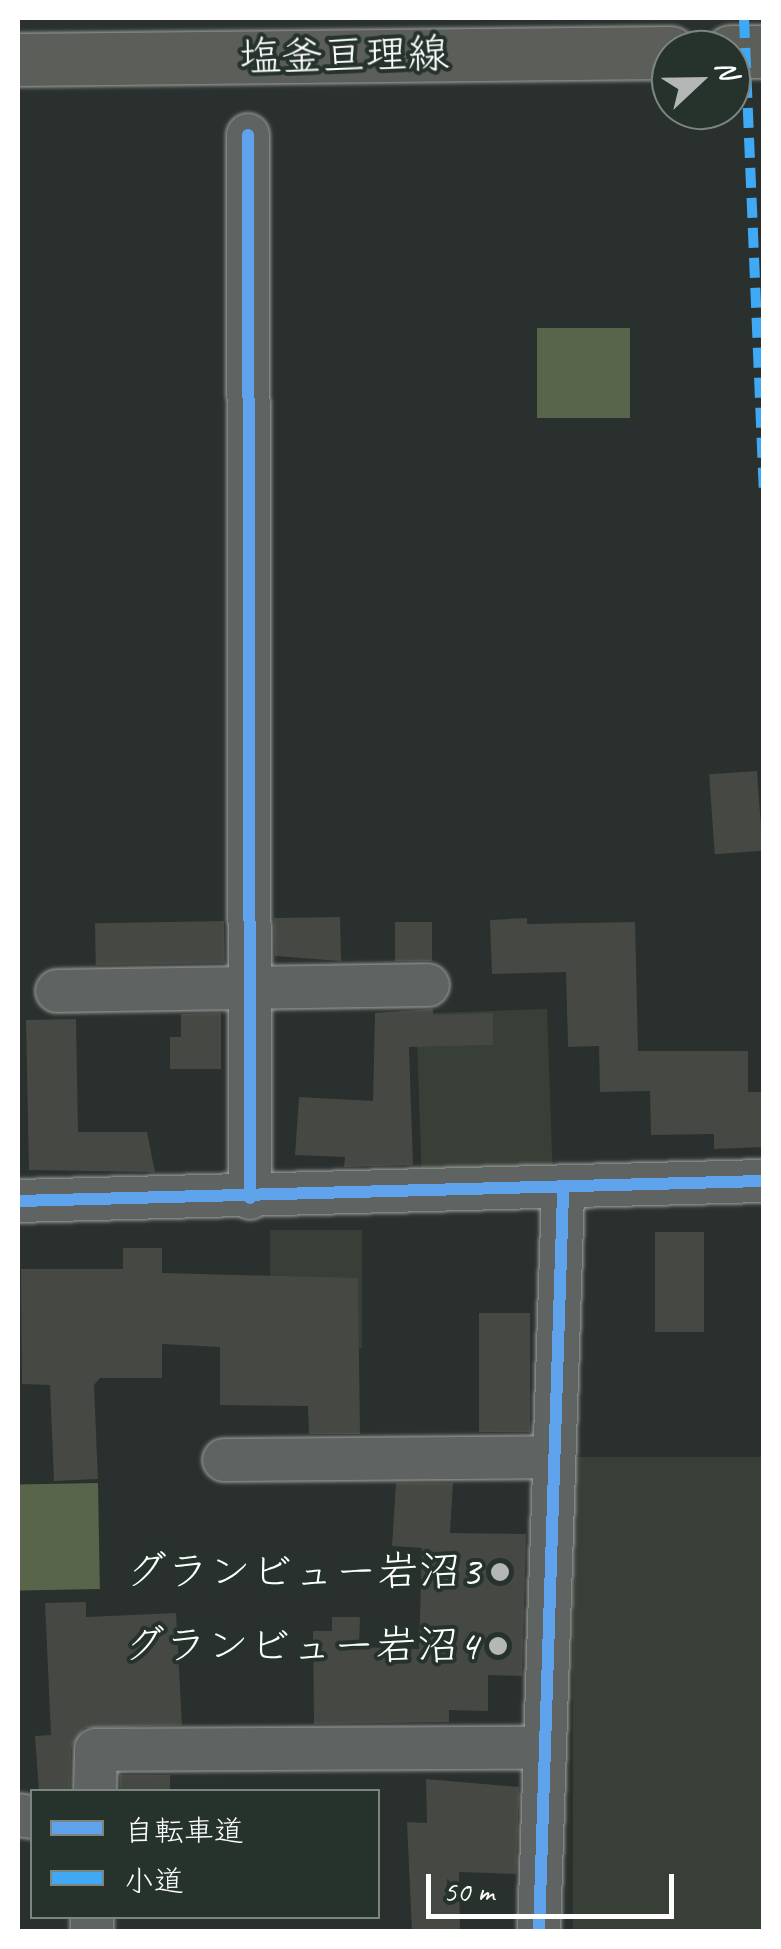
<!DOCTYPE html>
<meta charset="utf-8">
<style>
body{margin:0}
#map{position:relative;width:781px;height:1949px;overflow:hidden;background:#29302d;font-family:Caveat,"Klee One",sans-serif}
div>[style]{position:absolute}
.built>*{inset:0;background:#373f36;transform-origin:0 0}
.green>*{inset:0;background:#59654a;transform-origin:0 0}
.building>*{inset:0;background:#464843;transform-origin:0 0}
.roads{filter:drop-shadow(0 0 2px #9fa2a0) drop-shadow(0 0 2px #9fa2a0)}
.minor>*{height:42px;margin:-21px;padding:0 21px;transform-origin:21px;border-radius:21px;background:#5f6362}
.major>*{height:52px;margin:-26px;padding:0 26px;transform-origin:26px;border-radius:26px;background:#5c5e59}
.quiet>*{height:10px;margin-top:-5px;transform-origin:0;background:repeating-linear-gradient(90deg,#3fa9f5 0 20px,transparent 0 30px)}
.cycleway>*{height:12px;margin:-6px;padding:0 6px;transform-origin:6px;border-radius:6px;background:#60a3ed}
.dots>*{width:28px;height:28px;translate:-50% -50%;box-sizing:border-box;border:5px solid #26332d;border-radius:50%}
span{translate:-50% -50%;white-space:nowrap;text-align:center;line-height:1.15;-webkit-text-stroke:8px #26332d;paint-order:stroke}
.street-label{font-size:42px;color:#fff}
.poi-label{font-size:42px;color:#fff}
.right{translate:-100% -50%;text-align:right}
.frame{position:absolute;inset:0;border:20px solid #fff;pointer-events:none}
.legend{position:absolute;left:30px;top:1789px;width:350px;height:130px;box-sizing:border-box;background:#26332d;border:2px solid #7d8581;margin:0;padding:12px 18px;list-style:none;font-size:30px;color:#fff}
.legend li{display:flex;align-items:center;gap:20px;height:50px}
.legend b{width:50px;border:2px solid #7d8581}
.north{position:absolute;left:651px;top:30px;width:100px;height:100px;box-sizing:border-box;background:#26332d;border:2px solid #7d8581;border-radius:50%;rotate:68deg;font-size:28px;font-weight:700;line-height:40px;text-align:center;color:#fff}
.north::after{content:'';display:block;margin:auto;width:35px;height:45px;background:#b4b7b6;clip-path:polygon(50% 0,100% 100%,50% 72%,0 100%)}
.scale{position:absolute;left:426px;top:1874px;width:248px;height:45px;box-sizing:border-box;border:5px solid #fff;border-top:0;padding-left:12px;font-size:30px;line-height:35px;white-space:nowrap;color:#fff;-webkit-text-stroke:8px #26332d;paint-order:stroke}
</style>
<div id="map">
<div class="built">
<div style="left:547px;top:1009px;width:166px;height:131px;rotate:88deg"></div>
<div style="left:270px;top:1230px;width:92px;height:118px"></div>
<div style="left:763px;top:1457px;width:474px;height:190px;rotate:90deg"></div>
</div>
<div class="green">
<div style="left:537px;top:328px;width:93px;height:90px"></div>
<div style="left:98px;top:1483px;width:106px;height:80px;rotate:89deg"></div>
</div>
<div class="building">
<div style="left:757px;top:771px;width:80px;height:48px;rotate:86deg"></div>
<div style="clip-path:polygon(340px 917px,341px 961px,275px 956px,274px 918px)"></div>
<div style="clip-path:polygon(527px 918px,527px 924px,635px 922px,638px 1051px,748px 1051px,748px 1092px,764px 1092px,764px 1147px,714px 1149px,714px 1134px,651px 1135px,650px 1091px,600px 1092px,599px 1046px,568px 1047px,566px 972px,492px 974px,490px 920px)"></div>
<div style="left:224px;top:921px;width:42px;height:129px;rotate:89deg"></div>
<div style="left:395px;top:922px;width:37px;height:39px"></div>
<div style="clip-path:polygon(433px 1009px,433px 1015px,493px 1013px,493px 1045px,409px 1047px,413px 1165px,344px 1167px,345px 1157px,295px 1155px,299px 1097px,373px 1101px,375px 1013px)"></div>
<div style="clip-path:polygon(221px 1013px,221px 1069px,170px 1069px,170px 1037px,181px 1037px,181px 1014px)"></div>
<div style="clip-path:polygon(76px 1019px,78px 1132px,147px 1132px,155px 1172px,29px 1170px,26px 1020px)"></div>
<div style="left:655px;top:1232px;width:49px;height:100px"></div>
<div style="clip-path:polygon(123px 1248px,162px 1248px,162px 1273px,358px 1278px,360px 1434px,309px 1434px,308px 1406px,220px 1405px,220px 1347px,162px 1344px,162px 1378px,100px 1378px,94px 1385px,98px 1479px,54px 1481px,50px 1385px,22px 1384px,21px 1269px,123px 1269px)"></div>
<div style="left:530px;top:1313px;width:119px;height:51px;rotate:90deg"></div>
<div style="clip-path:polygon(396px 1483px,453px 1483px,450px 1533px,526px 1534px,522px 1676px,488px 1675px,488px 1711px,449px 1710px,449px 1722px,314px 1724px,313px 1631px,332px 1631px,332px 1617px,360px 1617px,359px 1647px,419px 1649px,422px 1548px,392px 1546px)"></div>
<div style="clip-path:polygon(86px 1602px,86px 1617px,176px 1613px,182px 1725px,84px 1728px,71px 1748px,70px 1792px,39px 1792px,35px 1736px,51px 1735px,45px 1603px)"></div>
<div style="left:120px;top:1775px;width:50px;height:17px"></div>
<div style="clip-path:polygon(426px 1779px,519px 1787px,516px 1874px,459px 1872px,460px 1932px,412px 1932px,407px 1822px,427px 1823px)"></div>
</div>
<div class="roads">
<div class="minor">
<div style="left:248px;top:135px;width:1063px;rotate:89.89deg"></div>
<div style="left:57px;top:991px;width:371px;rotate:-0.9deg"></div>
<div style="left:18px;top:1201px;width:746px;rotate:-1.54deg"></div>
<div style="left:224px;top:1460px;width:330px;rotate:-0.5deg"></div>
<div style="left:95px;top:1792px;width:42px;rotate:-88.6deg"></div>
<div style="left:96px;top:1750px;width:449px;rotate:-0.3deg"></div>
<div style="left:18px;top:1815px;width:14px;rotate:8deg"></div>
<div style="left:92px;top:1932px;width:16px;rotate:-90deg"></div>
<div style="left:539px;top:1932px;width:741px;rotate:-88.14deg"></div>
</div>
<div class="major">
<div style="left:731px;top:52px;width:33px"></div>
<div style="left:18px;top:60px;width:653px;rotate:-0.61deg"></div>
</div>
</div>
<div class="quiet">
<div style="left:744px;top:18px;width:473px;rotate:87.6deg"></div>
</div>
<div class="cycleway">
<div style="left:248px;top:135px;width:1063px;rotate:89.89deg"></div>
<div style="left:18px;top:1201px;width:746px;rotate:-1.54deg"></div>
<div style="left:539px;top:1932px;width:741px;rotate:-88.14deg"></div>
</div>
<div class="dots">
<div style="left:500px;top:1572px;background:#b4b7b6"></div>
<div style="left:498px;top:1646px;background:#b4b7b6"></div>
</div>
<div class="street-label">
<span style="left:344px;top:56px;rotate:-1deg">塩釜亘理線</span>
</div>
<div class="poi-label">
<span class="right" style="left:480px;top:1572px">グランビュー岩沼3</span>
<span class="right" style="left:478px;top:1646px">グランビュー岩沼4</span>
</div>
<div class="frame"></div>
<ul class="legend">
<li><b style="height:12px;background:#60a3ed"></b>自転車道</li>
<li><b style="height:12px;background:#3fa9f5"></b>小道</li>
</ul>
<div class="north">N</div>
<div class="scale">50 m</div>
</div>
